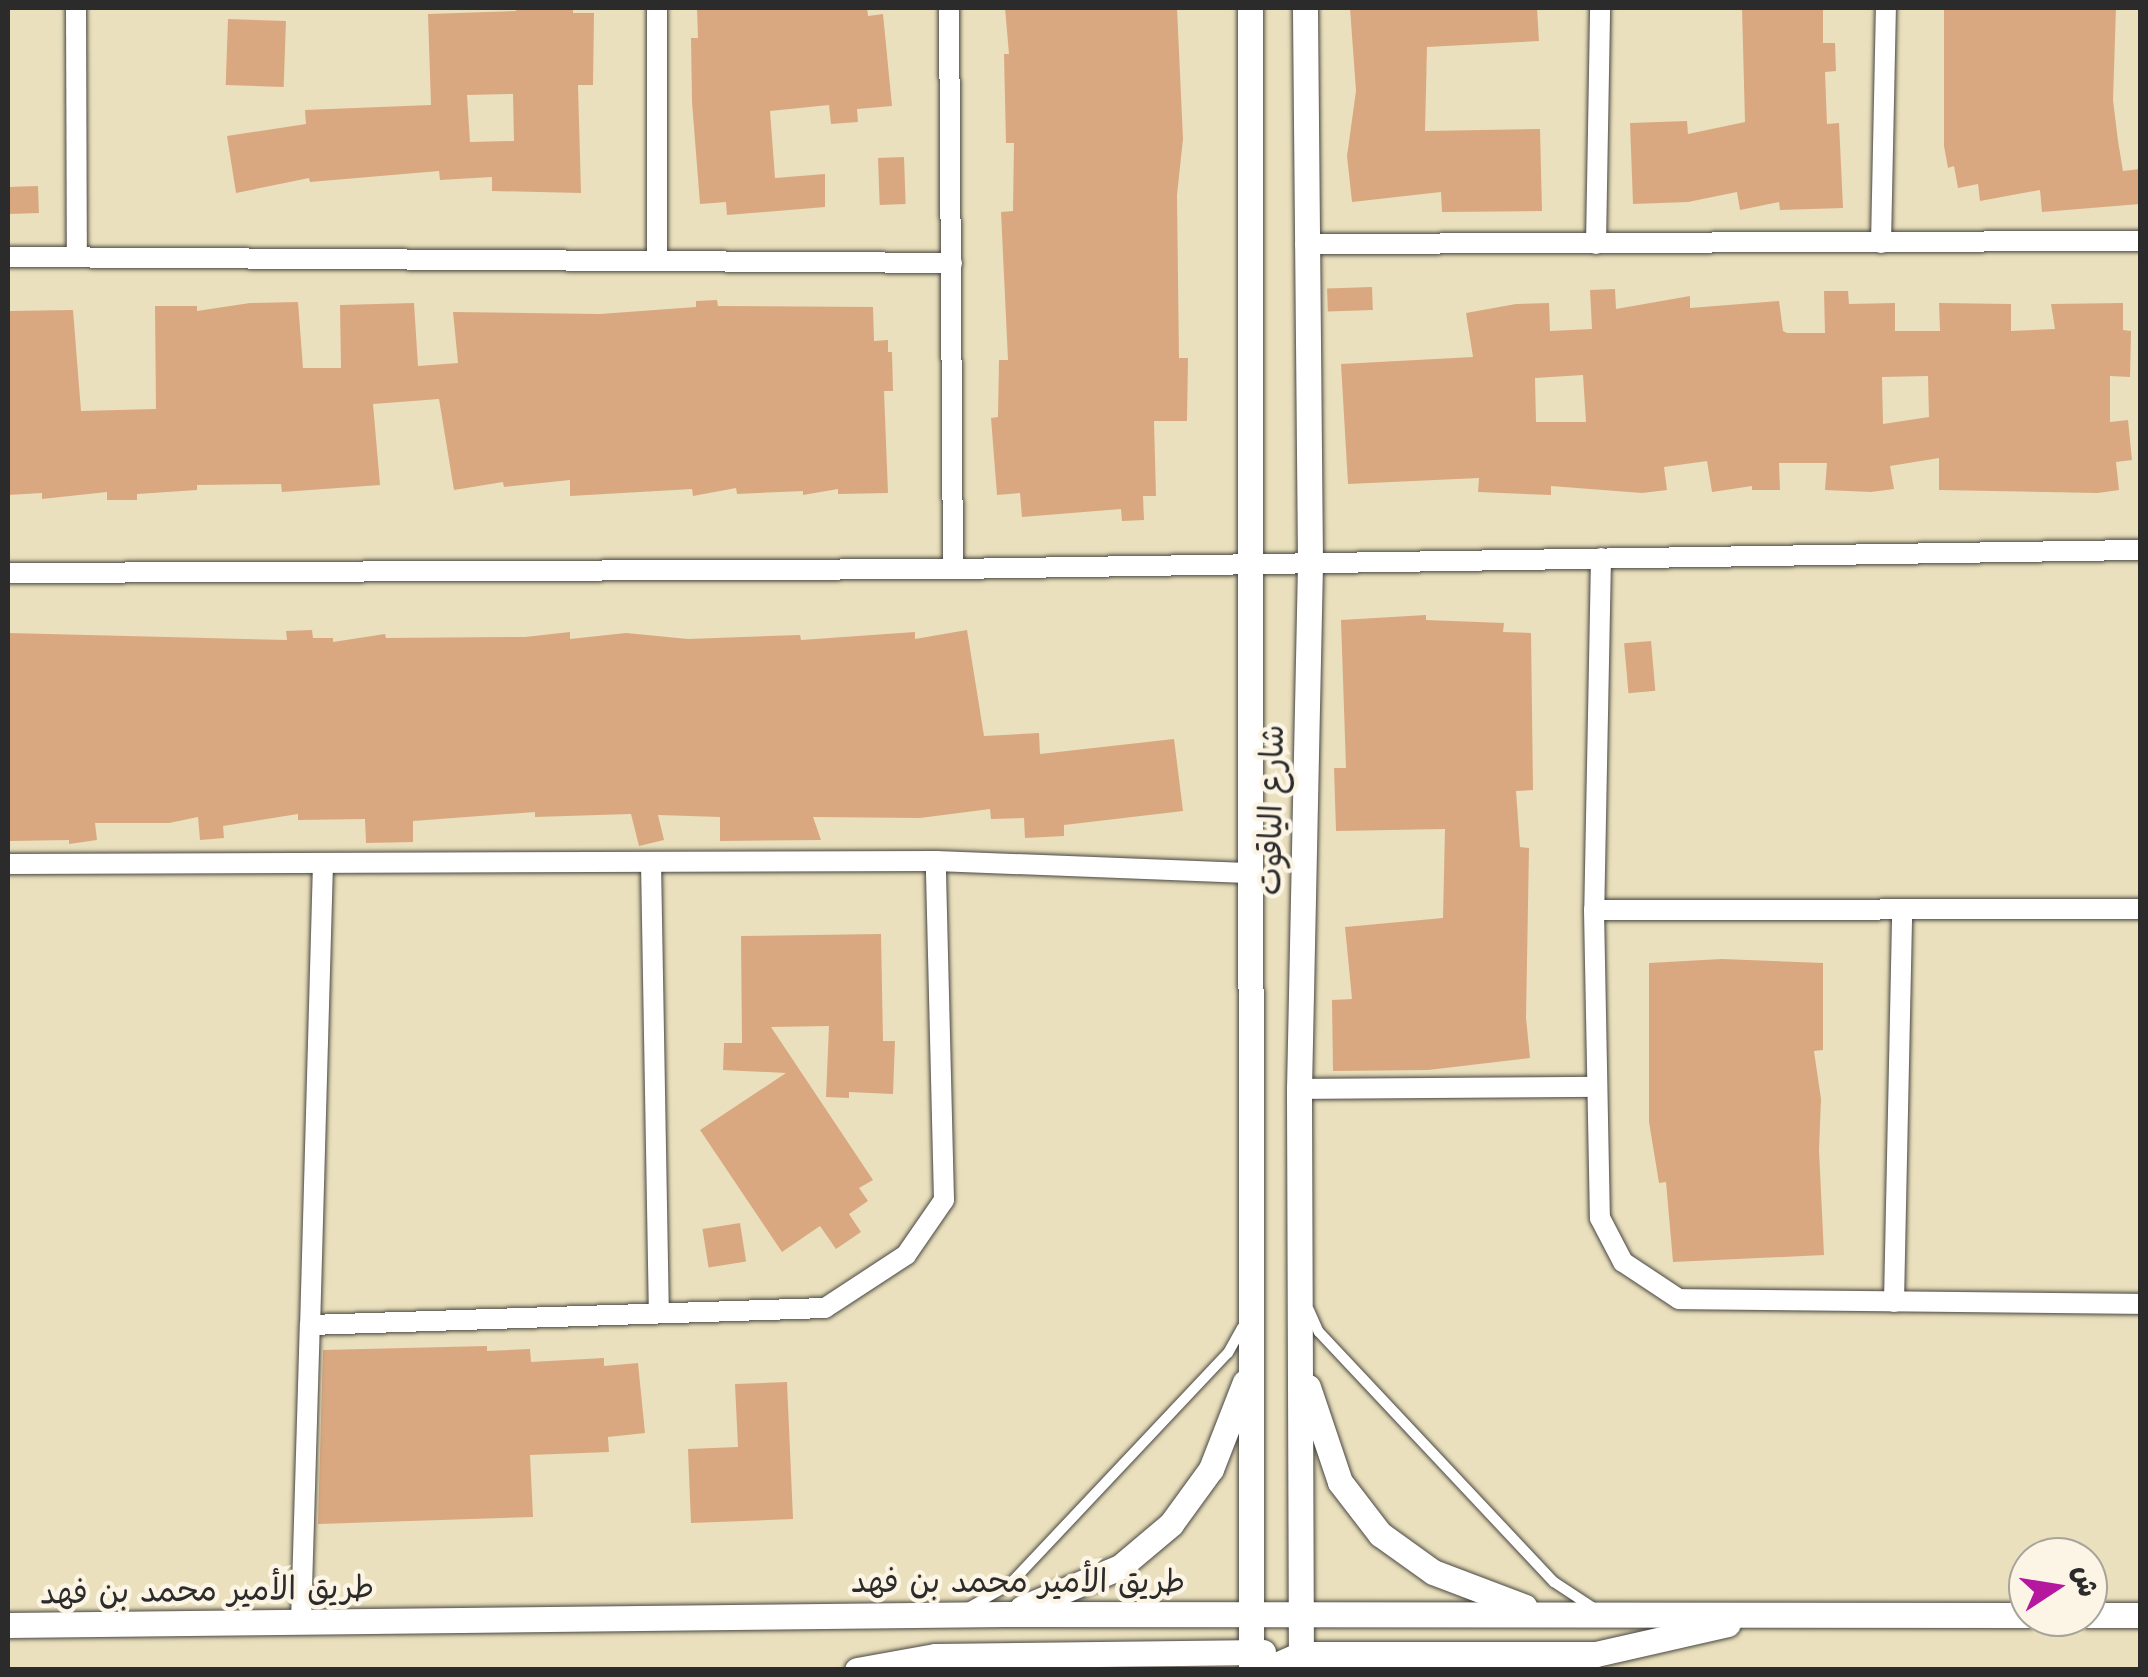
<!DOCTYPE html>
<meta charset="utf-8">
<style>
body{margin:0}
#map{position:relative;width:2148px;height:1677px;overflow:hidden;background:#eae0bd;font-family:"Comic Neue","Playpen Sans Arabic",sans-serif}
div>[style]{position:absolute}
.building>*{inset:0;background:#d9a881;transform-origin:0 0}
.roads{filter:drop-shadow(0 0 2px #484641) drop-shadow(0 0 2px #484641)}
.service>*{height:10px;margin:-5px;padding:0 5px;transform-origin:5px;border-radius:5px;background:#fff}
.minor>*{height:20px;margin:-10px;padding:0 10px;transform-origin:10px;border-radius:10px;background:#fff}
.tertiary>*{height:25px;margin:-12.5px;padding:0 12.5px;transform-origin:12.5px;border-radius:12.5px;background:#fff}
span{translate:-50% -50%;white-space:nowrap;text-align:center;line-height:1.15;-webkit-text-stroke:9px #fcf5e5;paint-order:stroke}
.street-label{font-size:32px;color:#2b2b2b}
.frame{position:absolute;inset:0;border:10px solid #2b2b2b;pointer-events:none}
.north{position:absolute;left:2008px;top:1537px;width:100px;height:100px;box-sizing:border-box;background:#fcf5e5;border:2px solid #a8a49b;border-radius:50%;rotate:78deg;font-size:28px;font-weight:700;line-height:40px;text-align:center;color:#2b2b2b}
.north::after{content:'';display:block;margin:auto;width:35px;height:45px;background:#b5179e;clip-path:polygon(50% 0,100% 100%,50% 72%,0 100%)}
</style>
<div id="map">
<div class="building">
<div style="clip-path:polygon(evenodd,516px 8px,573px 8px,573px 13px,594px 13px,593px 85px,578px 85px,581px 193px,492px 191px,492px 177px,440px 180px,439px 171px,310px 182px,309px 178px,236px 193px,227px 136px,306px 124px,305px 110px,431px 105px,428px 14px,516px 11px,516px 8px,513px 94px,514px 141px,470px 142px,467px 95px,513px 94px)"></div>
<div style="clip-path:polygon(697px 8px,867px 8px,868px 16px,883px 14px,892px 106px,857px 109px,858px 122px,831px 124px,829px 105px,770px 111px,775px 178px,825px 174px,825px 207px,727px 215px,726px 202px,700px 204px,692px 102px,691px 38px,698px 38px)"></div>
<div style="clip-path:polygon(1005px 8px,1177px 8px,1183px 139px,1177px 195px,1179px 358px,1188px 358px,1187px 421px,1154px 421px,1156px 496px,1143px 496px,1144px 520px,1122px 521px,1121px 509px,1022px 517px,1020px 493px,997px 495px,991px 418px,998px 417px,999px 360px,1008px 360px,1001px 212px,1013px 211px,1014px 143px,1006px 143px,1004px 54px,1009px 54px)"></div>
<div style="clip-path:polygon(1350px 8px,1537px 8px,1539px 41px,1427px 47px,1425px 131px,1540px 129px,1542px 211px,1442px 212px,1441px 192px,1352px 202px,1347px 156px,1356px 91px)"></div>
<div style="clip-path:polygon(1742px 8px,1823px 8px,1823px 43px,1835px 43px,1836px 71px,1825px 72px,1827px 124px,1839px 123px,1843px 208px,1780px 210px,1779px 202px,1740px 210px,1737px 192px,1688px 202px,1633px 204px,1630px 123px,1687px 121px,1688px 134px,1745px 122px)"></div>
<div style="clip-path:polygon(1944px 8px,2116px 8px,2113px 100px,2118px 141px,2123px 171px,2140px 169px,2140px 204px,2042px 212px,2040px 190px,1980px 201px,1978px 184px,1958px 188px,1954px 166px,1948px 168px,1944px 146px)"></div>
<div style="left:228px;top:19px;width:58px;height:66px;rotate:2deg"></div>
<div style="left:904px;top:157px;width:47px;height:26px;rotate:88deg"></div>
<div style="left:38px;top:186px;width:27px;height:30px;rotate:88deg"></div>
<div style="left:1372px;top:287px;width:23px;height:45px;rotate:88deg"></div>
<div style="clip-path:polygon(evenodd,1615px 289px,1616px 309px,1690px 296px,1690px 308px,1779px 301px,1783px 331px,1787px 333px,1825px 333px,1824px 291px,1848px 291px,1849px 304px,1895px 303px,1895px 331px,1940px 331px,1939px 303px,2011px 304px,2011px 331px,2055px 329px,2051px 304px,2123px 303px,2123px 330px,2131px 331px,2130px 377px,2110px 376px,2110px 422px,2128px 420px,2132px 460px,2116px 462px,2119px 490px,2098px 493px,1939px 490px,1939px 458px,1890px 466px,1894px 489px,1871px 492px,1825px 490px,1827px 463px,1779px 463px,1780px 490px,1752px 490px,1752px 486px,1712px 492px,1707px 461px,1664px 467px,1667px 490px,1642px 493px,1551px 486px,1551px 495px,1478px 492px,1479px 478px,1348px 484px,1341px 364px,1473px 357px,1466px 313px,1516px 304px,1549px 303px,1550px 331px,1592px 329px,1590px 290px,1615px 289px,1583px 375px,1586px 422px,1536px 422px,1535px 378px,1583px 375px,1615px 289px,1928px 376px,1929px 417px,1883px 424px,1882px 377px,1928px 376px)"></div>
<div style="clip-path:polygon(717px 300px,718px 306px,873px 307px,874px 341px,888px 340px,888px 352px,892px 352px,893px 391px,884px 391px,888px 493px,838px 494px,838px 489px,803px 495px,803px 491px,737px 494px,736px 488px,693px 496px,692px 489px,570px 496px,570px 480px,504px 487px,503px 482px,454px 490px,439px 399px,373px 404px,380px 485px,282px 492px,281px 484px,197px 485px,197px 490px,137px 494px,137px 500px,107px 500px,107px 492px,42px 499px,42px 493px,8px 495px,8px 311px,73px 310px,81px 411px,156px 409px,155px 306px,197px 306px,197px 311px,250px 303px,298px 302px,303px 368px,341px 368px,340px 305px,414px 303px,418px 366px,458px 363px,453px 312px,600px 314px,696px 307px,696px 301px)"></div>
<div style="clip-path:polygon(1426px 615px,1426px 620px,1504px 623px,1503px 632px,1531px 633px,1533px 790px,1516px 791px,1520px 847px,1529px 848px,1526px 1018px,1530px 1058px,1428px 1070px,1333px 1071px,1332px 1000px,1352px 999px,1345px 927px,1443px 918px,1445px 829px,1336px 831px,1334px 768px,1346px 768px,1341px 620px)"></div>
<div style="clip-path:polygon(312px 630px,313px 638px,333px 638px,333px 642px,385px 634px,386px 638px,525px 637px,570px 632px,570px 639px,626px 633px,688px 639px,800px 635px,801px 640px,915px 632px,915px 639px,967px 630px,984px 736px,1039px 733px,1040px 754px,1174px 739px,1183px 811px,1064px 825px,1064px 836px,1025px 838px,1024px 818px,991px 819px,990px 809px,920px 818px,813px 817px,821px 840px,720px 841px,720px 817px,658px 815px,664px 840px,639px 846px,631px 814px,535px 817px,535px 812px,413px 821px,413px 842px,366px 843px,365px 819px,298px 820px,298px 814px,223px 826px,224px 838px,200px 840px,198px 817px,169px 823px,95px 823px,97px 840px,69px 844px,69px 840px,10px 841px,8px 633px,287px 640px,286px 631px)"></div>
<div style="left:1651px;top:641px;width:50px;height:27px;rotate:85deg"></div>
<div style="clip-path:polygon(881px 934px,883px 1041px,895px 1041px,893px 1094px,849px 1092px,849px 1098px,826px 1097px,829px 1026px,771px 1027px,873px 1180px,859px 1188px,868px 1201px,849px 1214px,861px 1232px,836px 1249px,820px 1226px,782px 1252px,700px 1130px,786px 1073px,723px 1070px,724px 1043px,742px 1043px,741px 936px)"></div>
<div style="clip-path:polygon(1722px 959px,1823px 963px,1823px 1050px,1814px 1051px,1821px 1099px,1819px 1150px,1824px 1255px,1673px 1262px,1666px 1182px,1659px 1183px,1649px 1122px,1649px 963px)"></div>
<div style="left:740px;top:1223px;width:39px;height:38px;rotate:81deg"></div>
<div style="clip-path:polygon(487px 1346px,487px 1351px,530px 1349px,531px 1362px,604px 1358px,604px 1366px,638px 1363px,645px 1433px,608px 1437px,609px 1452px,530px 1455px,533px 1517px,318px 1524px,323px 1350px)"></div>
<div style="clip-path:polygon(787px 1382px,793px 1519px,691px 1523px,688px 1449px,738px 1447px,735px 1384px)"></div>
</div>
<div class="roads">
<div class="service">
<div style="left:1309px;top:1310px;width:24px;rotate:66deg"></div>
<div style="left:1319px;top:1332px;width:343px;rotate:46.8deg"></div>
<div style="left:1554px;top:1582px;width:45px;rotate:33.3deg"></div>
<div style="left:970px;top:1607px;width:45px;rotate:-29.4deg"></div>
<div style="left:1009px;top:1585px;width:319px;rotate:-46.7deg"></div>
<div style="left:1228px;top:1353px;width:29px;rotate:-61deg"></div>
</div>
<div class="minor">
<div style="left:76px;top:8px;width:249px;rotate:89.8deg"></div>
<div style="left:949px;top:8px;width:561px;rotate:89.59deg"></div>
<div style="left:1881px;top:243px;width:235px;rotate:-88.8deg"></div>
<div style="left:1305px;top:244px;width:835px;rotate:-0.21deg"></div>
<div style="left:1596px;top:244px;width:236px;rotate:-89deg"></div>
<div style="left:8px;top:257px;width:944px;rotate:0.36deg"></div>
<div style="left:657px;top:261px;width:253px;rotate:-90deg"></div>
<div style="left:1601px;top:558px;width:352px;rotate:91.1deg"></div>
<div style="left:1594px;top:910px;width:308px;rotate:88.9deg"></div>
<div style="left:1600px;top:1218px;width:50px;rotate:62.4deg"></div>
<div style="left:1623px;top:1262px;width:67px;rotate:33.5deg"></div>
<div style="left:1679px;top:1299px;width:461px;rotate:0.6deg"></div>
<div style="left:8px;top:573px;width:945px;rotate:-0.24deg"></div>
<div style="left:953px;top:569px;width:1187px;rotate:-0.92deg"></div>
<div style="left:651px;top:862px;width:450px;rotate:89deg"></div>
<div style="left:323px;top:863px;width:462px;rotate:91.6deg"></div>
<div style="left:310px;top:1325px;width:515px;rotate:-1.89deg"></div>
<div style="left:825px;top:1308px;width:97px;rotate:-33.2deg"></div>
<div style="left:906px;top:1255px;width:67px;rotate:-55.4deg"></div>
<div style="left:944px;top:1200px;width:339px;rotate:-91.4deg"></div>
<div style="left:8px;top:864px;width:928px;rotate:-0.19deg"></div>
<div style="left:936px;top:861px;width:318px;rotate:2.2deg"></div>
<div style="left:1594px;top:910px;width:546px;rotate:-0.1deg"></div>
<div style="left:1299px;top:1089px;width:298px;rotate:-0.4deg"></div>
<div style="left:1894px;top:1302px;width:392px;rotate:-88.8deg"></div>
<div style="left:301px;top:1622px;width:297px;rotate:-88.3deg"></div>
</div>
<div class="tertiary">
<div style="left:1250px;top:8px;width:1662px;rotate:89.97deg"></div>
<div style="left:1308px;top:1387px;width:100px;rotate:71.4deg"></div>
<div style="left:1340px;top:1482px;width:66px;rotate:52.4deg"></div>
<div style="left:1380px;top:1534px;width:65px;rotate:35.6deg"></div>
<div style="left:1433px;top:1572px;width:98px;rotate:20.8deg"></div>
<div style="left:1022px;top:1608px;width:106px;rotate:-22.7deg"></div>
<div style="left:1120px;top:1567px;width:67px;rotate:-40.1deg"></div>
<div style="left:1171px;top:1524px;width:68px;rotate:-54deg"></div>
<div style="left:1211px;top:1469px;width:93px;rotate:-68.7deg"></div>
<div style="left:2088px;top:1615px;width:52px"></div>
<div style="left:8px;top:1625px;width:998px;rotate:-0.63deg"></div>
<div style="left:1006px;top:1614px;width:1022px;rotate:0.06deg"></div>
<div style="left:857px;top:1670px;width:79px;rotate:-10.2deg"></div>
<div style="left:935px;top:1656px;width:328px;rotate:-0.7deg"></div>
<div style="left:1265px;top:1670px;width:39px;rotate:-24deg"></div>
<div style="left:1301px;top:1654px;width:295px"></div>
<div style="left:1596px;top:1654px;width:135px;rotate:-12.8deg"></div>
<div style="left:1301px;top:1670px;width:581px;rotate:-90.2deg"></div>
<div style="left:1299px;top:1089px;width:527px;rotate:-88.8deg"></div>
<div style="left:1310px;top:562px;width:554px;rotate:-90.52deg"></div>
</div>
</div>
<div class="street-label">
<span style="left:1272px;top:810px;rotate:-89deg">شارع الياقوت</span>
<span style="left:1018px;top:1582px">طريق الأمير محمد بن فهد</span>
<span style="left:207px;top:1591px;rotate:-1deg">طريق الأمير محمد بن فهد</span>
</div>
<div class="frame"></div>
<div class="north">ش</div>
</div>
